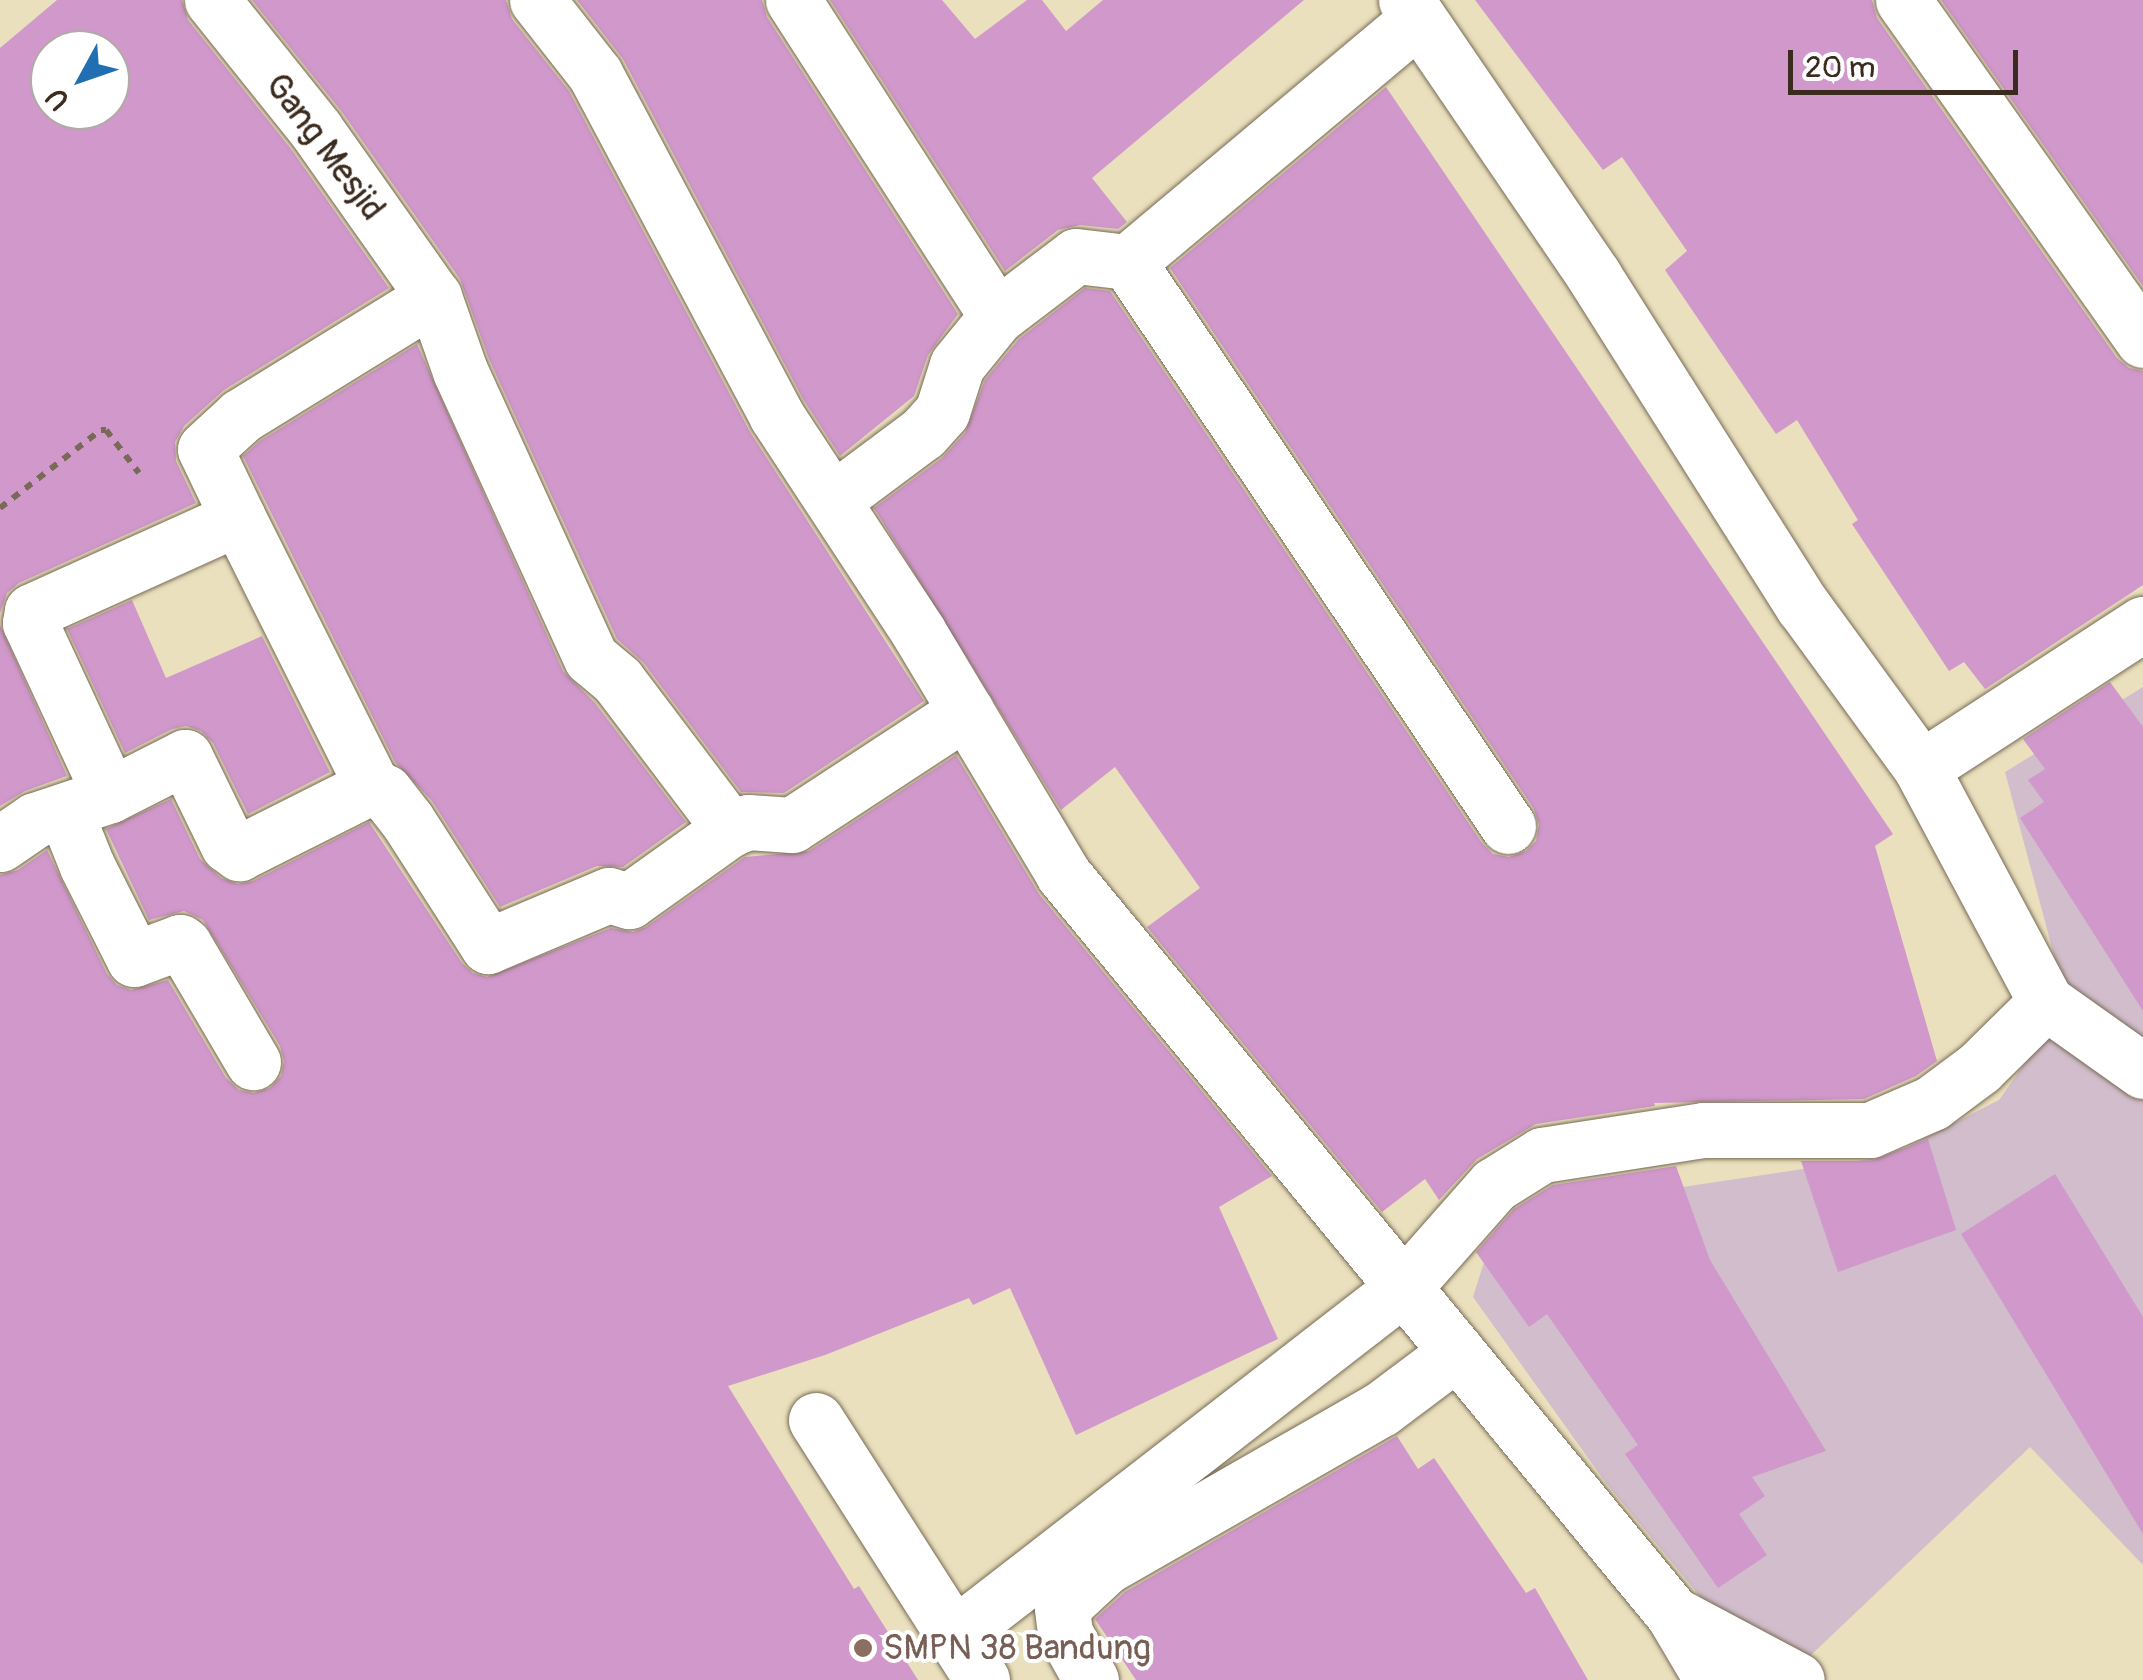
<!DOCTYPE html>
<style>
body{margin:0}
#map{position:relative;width:2143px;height:1680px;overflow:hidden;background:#eae0bd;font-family:Pangolin,sans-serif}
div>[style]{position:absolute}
.industrial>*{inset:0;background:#d1bdcb}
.building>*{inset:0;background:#d198cb}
.path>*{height:6px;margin-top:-3px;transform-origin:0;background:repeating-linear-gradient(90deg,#786a56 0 8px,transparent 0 16px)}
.roads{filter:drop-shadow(0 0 2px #786a56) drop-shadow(0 0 2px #786a56)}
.minor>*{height:55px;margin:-27.5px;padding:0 27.5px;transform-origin:27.5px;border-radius:27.5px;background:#fff}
.dots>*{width:28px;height:28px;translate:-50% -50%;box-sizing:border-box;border:5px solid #fff;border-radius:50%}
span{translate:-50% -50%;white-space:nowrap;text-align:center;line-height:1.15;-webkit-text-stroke:8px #fff;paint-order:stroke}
.street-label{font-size:35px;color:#3b2a1e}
.education-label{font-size:35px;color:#785e54}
.left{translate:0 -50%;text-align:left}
.north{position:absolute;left:30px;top:30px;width:100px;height:100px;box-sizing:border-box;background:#fff;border:2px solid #b1aaa5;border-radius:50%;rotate:230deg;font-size:28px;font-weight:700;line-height:40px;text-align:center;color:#3b2a1e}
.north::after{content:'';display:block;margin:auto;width:35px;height:45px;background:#1f6fb2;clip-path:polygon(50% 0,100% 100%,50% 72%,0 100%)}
.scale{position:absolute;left:1788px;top:50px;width:230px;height:45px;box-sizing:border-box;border:5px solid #3b2a1e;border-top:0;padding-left:12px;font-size:30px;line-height:35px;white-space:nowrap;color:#3b2a1e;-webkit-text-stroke:8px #fff;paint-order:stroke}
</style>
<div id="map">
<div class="industrial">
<div style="clip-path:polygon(2143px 687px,2143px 1565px,2030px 1447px,1790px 1675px,1713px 1612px,1606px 1483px,1473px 1297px,1486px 1256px,1602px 1199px,1890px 1156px,1999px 1100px,2067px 1004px,2005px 772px)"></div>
</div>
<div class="building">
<div style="clip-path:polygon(evenodd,57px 0,182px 0,188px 20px,291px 149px,389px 288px,224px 390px,184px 426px,175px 442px,176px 461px,196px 503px,19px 583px,7px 593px,0 613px,0 48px,57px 0,50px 50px,110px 50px,110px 110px,50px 110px,50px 50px)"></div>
<div style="clip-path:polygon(252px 0,506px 0,512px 19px,569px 91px,750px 432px,924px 701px,784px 793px,741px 792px,643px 662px,617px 639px,489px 359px,460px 279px,342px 112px)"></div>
<div style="clip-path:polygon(577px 0,762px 0,767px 17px,958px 314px,928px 355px,914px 396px,840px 456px,803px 399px,623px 59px)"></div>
<div style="clip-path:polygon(830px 0,942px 0,975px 39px,1027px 0,1042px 0,1066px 31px,1103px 0,1304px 0,1092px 178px,1127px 222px,1118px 229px,1080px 225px,1058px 230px,1005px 271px)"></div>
<div style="clip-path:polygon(1475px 0,1872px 0,1877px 18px,2117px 358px,2129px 368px,2143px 371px,2143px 585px,1985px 689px,1964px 662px,1949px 671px,1852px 524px,1858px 520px,1797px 420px,1776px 434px,1665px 270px,1687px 251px,1622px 157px,1603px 170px)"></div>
<div style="clip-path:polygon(1941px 0,2143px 0,2143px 286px)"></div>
<div style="clip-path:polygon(1386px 87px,1893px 834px,1875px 846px,1937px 1061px,1916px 1076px,1864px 1099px,1654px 1103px,1655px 1106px,1536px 1124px,1477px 1159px,1439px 1200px,1425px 1179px,1382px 1212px,1147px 927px,1200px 888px,1115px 767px,1061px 810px,874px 508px,942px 458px,965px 433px,985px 380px,1019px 339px,1085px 288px,1110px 291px,1482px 843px,1493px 854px,1509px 857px,1526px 851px,1536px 841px,1539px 825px,1534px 809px,1170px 268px)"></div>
<div style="clip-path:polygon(417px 344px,563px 671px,595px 703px,686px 822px,623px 867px,597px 866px,500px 907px,432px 801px,395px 762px,243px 456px,260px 441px)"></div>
<div style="clip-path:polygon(132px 600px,166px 678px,262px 636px,330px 772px,248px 814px,213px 743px,201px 731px,186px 726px,172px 729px,125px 753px,67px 629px)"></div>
<div style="clip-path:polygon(0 625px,67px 776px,25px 791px,0 806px)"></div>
<div style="clip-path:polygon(2110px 682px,2143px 727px,2143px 1011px,2020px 818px,2044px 802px,2028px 780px,2045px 769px,2023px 739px)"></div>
<div style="clip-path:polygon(956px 755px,1039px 894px,1272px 1176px,1219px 1207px,1278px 1339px,1076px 1435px,1010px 1288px,973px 1305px,969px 1298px,825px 1355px,728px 1386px,854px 1589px,859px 1586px,918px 1680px,0 1680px,0 875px,18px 870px,47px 850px,107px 974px,117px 985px,131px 990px,168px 980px,226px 1078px,239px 1090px,254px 1093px,270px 1088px,281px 1076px,284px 1061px,280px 1046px,203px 920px,184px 911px,149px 920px,106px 829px,171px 799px,200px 859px,221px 878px,238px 884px,253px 881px,369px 822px,462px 963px,473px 973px,487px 977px,611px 928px,633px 932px,646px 927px,745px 857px,809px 851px)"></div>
<div style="clip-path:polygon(1928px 1139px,1956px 1230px,1838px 1272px,1801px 1161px,1871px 1161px)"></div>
<div style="clip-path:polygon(1676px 1166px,1710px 1260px,1826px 1451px,1752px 1477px,1765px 1496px,1739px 1514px,1767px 1555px,1718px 1588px,1625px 1454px,1638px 1445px,1547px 1314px,1529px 1327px,1476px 1252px,1514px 1209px,1553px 1185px)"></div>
<div style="clip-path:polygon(2055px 1174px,2143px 1317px,2143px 1534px,1961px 1234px)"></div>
<div style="clip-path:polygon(1397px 1436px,1418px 1469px,1434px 1458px,1526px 1593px,1535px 1588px,1588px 1680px,1136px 1680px,1095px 1619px,1125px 1592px)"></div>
</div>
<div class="path">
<div style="left:0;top:508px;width:128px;rotate:-37.7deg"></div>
<div style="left:101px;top:430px;width:5px"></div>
<div style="left:106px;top:430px;width:54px;rotate:52.5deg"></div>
</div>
<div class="roads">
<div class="minor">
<div style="left:212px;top:0;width:166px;rotate:51.3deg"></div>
<div style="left:316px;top:130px;width:204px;rotate:54.8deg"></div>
<div style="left:434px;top:297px;width:78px;rotate:70.6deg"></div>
<div style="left:460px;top:371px;width:315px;rotate:65.5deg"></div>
<div style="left:591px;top:658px;width:35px;rotate:40deg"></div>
<div style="left:618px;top:681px;width:186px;rotate:52.9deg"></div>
<div style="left:537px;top:0;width:94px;rotate:51.9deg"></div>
<div style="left:595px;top:74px;width:386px;rotate:62deg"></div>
<div style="left:776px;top:415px;width:261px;rotate:56.7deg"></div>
<div style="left:919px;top:633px;width:281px;rotate:59.1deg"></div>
<div style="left:1063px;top:874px;width:959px;rotate:50.5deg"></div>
<div style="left:1673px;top:1614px;width:77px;rotate:59.4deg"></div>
<div style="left:793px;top:0;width:376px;rotate:57.2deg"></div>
<div style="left:1406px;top:0;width:334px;rotate:55.7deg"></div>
<div style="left:1594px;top:276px;width:391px;rotate:57.7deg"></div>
<div style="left:1803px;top:606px;width:200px;rotate:53.9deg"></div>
<div style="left:1921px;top:768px;width:265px;rotate:61.9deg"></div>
<div style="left:2046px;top:1002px;width:119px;rotate:35.4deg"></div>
<div style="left:1903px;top:0;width:416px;rotate:54.8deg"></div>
<div style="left:1128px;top:262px;width:680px;rotate:56.03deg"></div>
<div style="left:833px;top:500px;width:112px;rotate:-36.7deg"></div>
<div style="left:923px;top:433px;width:28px;rotate:-48deg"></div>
<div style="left:942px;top:412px;width:49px;rotate:-72.3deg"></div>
<div style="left:957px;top:365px;width:63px;rotate:-50.8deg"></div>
<div style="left:997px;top:316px;width:99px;rotate:-37.2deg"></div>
<div style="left:1076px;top:256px;width:52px;rotate:6.6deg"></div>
<div style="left:1128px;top:262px;width:378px;rotate:-40deg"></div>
<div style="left:238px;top:518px;width:300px;rotate:63.4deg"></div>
<div style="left:372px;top:786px;width:14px;rotate:25deg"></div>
<div style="left:385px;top:792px;width:36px;rotate:52deg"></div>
<div style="left:407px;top:820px;width:150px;rotate:57.3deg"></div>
<div style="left:488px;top:946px;width:131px;rotate:-22.9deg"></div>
<div style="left:609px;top:895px;width:21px;rotate:17deg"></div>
<div style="left:629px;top:901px;width:124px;rotate:-35.5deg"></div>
<div style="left:730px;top:829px;width:19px;rotate:-21deg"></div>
<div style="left:748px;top:822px;width:44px;rotate:3.9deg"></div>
<div style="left:792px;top:825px;width:208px;rotate:-33.2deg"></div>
<div style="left:1921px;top:768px;width:265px;rotate:-33deg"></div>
<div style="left:110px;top:795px;width:190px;rotate:-114.9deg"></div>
<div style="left:30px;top:623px;width:12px;rotate:-81deg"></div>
<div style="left:32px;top:611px;width:226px;rotate:-24.3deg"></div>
<div style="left:238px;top:518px;width:76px;rotate:-115.6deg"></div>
<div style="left:205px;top:449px;width:49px;rotate:-42.5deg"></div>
<div style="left:241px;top:416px;width:227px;rotate:-31.7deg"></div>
<div style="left:65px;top:811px;width:59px;rotate:68.2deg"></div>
<div style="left:87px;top:866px;width:104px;rotate:63.2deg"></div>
<div style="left:134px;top:959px;width:49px;rotate:-20.3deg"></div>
<div style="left:180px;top:942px;width:5px;rotate:37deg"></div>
<div style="left:184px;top:945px;width:136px;rotate:59.5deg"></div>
<div style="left:0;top:844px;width:42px;rotate:-34.4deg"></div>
<div style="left:35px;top:820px;width:79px;rotate:-18.4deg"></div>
<div style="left:110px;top:795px;width:84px;rotate:-26.9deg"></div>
<div style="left:185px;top:757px;width:98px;rotate:64deg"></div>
<div style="left:228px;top:845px;width:14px;rotate:36deg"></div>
<div style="left:239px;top:853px;width:149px;rotate:-26.7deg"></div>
<div style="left:816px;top:1420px;width:308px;rotate:57.4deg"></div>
<div style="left:1673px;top:1614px;width:140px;rotate:28deg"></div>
<div style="left:956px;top:1634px;width:567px;rotate:-37.76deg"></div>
<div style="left:1404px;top:1287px;width:136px;rotate:-48.6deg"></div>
<div style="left:1494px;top:1185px;width:57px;rotate:-32deg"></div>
<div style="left:1542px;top:1155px;width:164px;rotate:-8.8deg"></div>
<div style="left:1704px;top:1130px;width:166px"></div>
<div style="left:1870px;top:1130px;width:68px;rotate:-23.5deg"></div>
<div style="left:1932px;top:1103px;width:59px;rotate:-36.7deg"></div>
<div style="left:1979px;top:1068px;width:94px;rotate:-44.6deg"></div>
<div style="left:1091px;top:1680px;width:54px;rotate:-119deg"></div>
<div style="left:1065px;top:1633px;width:26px;rotate:-97deg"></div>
<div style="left:1062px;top:1607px;width:59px;rotate:-42.9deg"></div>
<div style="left:1105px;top:1567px;width:318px;rotate:-29.8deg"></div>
<div style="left:1381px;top:1409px;width:95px;rotate:-36.9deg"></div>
</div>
</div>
<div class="dots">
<div style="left:863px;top:1648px;background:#8d6e63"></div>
</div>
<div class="street-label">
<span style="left:325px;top:147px;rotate:53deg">Gang Mesjid</span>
</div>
<div class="education-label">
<span class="left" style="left:883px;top:1648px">SMPN 38 Bandung</span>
</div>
<div class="north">U</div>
<div class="scale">20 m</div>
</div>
